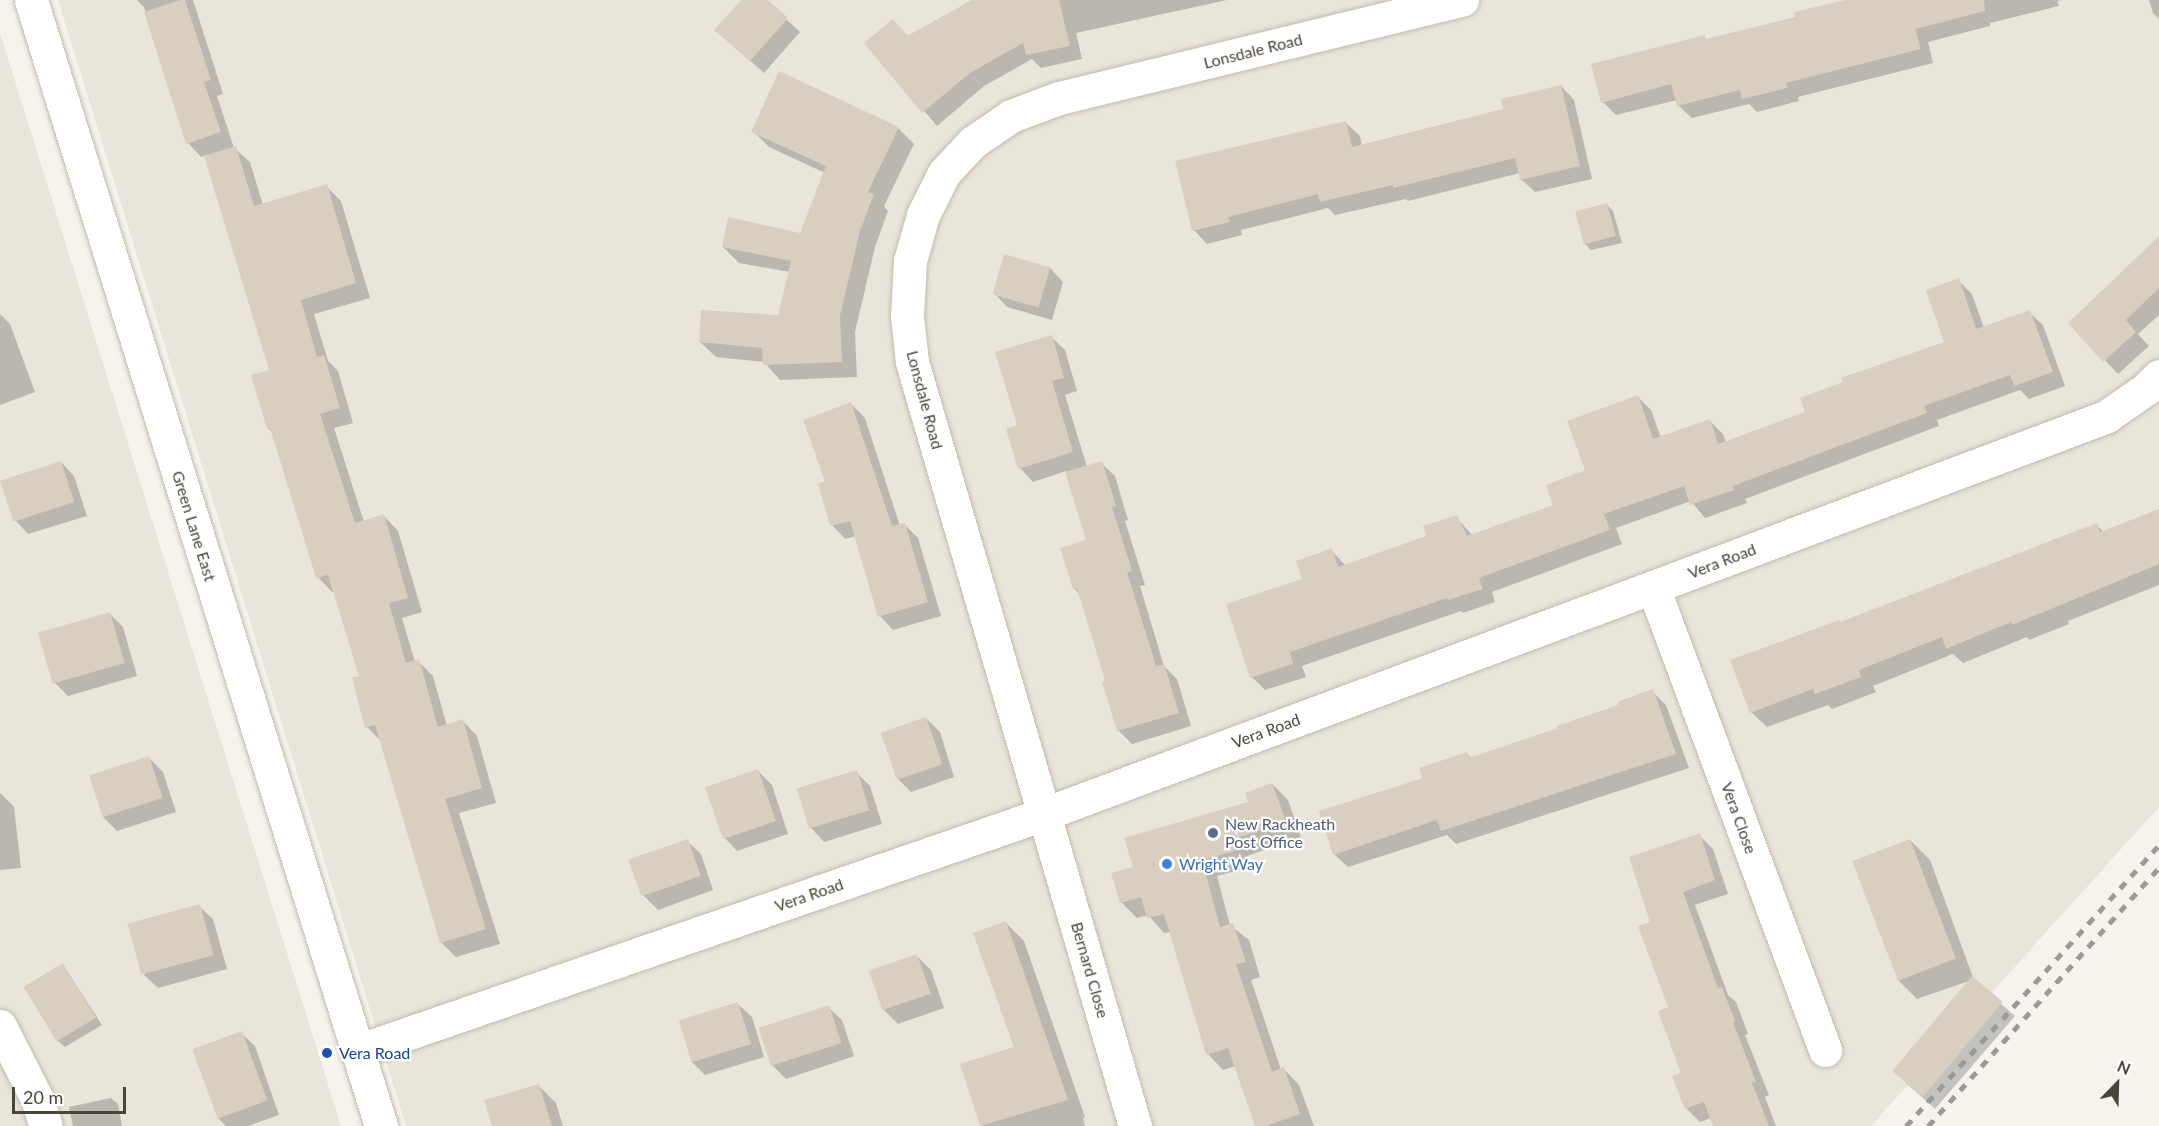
<!DOCTYPE html>
<style>
body{margin:0}
#map{position:relative;width:2159px;height:1126px;overflow:hidden;background:#f6f3ec;font-family:Lato,sans-serif}
div>[style]{position:absolute}
.residential>*{inset:0;background:#eae5da}
.shadow>*{inset:0;background:#0003}
.building>*{inset:0;background:#d8cfc1;transform-origin:0 0}
.roads{filter:drop-shadow(0 0 2px #c2bbae) drop-shadow(0 0 2px #c2bbae)}
.street>*{height:33px;margin:-16.5px;padding:0 16.5px;transform-origin:16.5px;border-radius:16.5px;background:#fff}
.rail>*{height:4.5px;margin-top:-2.25px;transform-origin:0;background:repeating-linear-gradient(90deg,#9a9a9a 0 8px,transparent 0 16px)}
.dots>*{width:16px;height:16px;translate:-50% -50%;box-sizing:border-box;border:3px solid #fff;border-radius:50%}
span{translate:-50% -50%;white-space:nowrap;text-align:center;line-height:1.15;-webkit-text-stroke:4.5px #fff;paint-order:stroke}
.street-label{font-size:16px;color:#4b4439}
.service-label{font-size:16px;color:#4e5e75}
.left{translate:0 -50%;text-align:left}
.shop-label{font-size:16px;color:#366cbe}
.transit-label{font-size:16px;color:#164399}
.north{position:absolute;left:2087px;top:1054px;width:60px;height:60px;-webkit-text-stroke:4px #fff;paint-order:stroke;rotate:23deg;font-size:16px;font-weight:700;line-height:24px;text-align:center;color:#4b4439}
.north::after{content:'';display:block;margin:auto;width:21px;height:27px;background:#4b4439;clip-path:polygon(50% 0,100% 100%,50% 72%,0 100%)}
.scale{position:absolute;left:12px;top:1087px;width:114px;height:27px;box-sizing:border-box;border:3px solid #4b4439;border-top:0;padding-left:8px;font-size:18px;line-height:21px;white-space:nowrap;color:#4b4439;-webkit-text-stroke:4px #fff;paint-order:stroke}
</style>
<div id="map">
<div class="residential">
<div style="clip-path:polygon(58px 0,2159px 0,2159px 807px,1871px 1126px,406px 1126px)"></div>
<div style="clip-path:polygon(0 33px,341px 1126px,0 1126px)"></div>
</div>
<div class="shadow">
<div style="clip-path:polygon(137px 0,193px 0,223px 94px,217px 96px,234px 148px,250px 162px,263px 205px,326px 186px,341px 201px,370px 298px,314px 314px,328px 361px,338px 371px,353px 423px,334px 428px,364px 522px,384px 516px,398px 531px,422px 612px,402px 618px,415px 662px,418px 661px,433px 676px,447px 726px,463px 721px,477px 736px,496px 803px,459px 813px,500px 944px,456px 957px,441px 942px,382px 742px,367px 727px,361px 678px,335px 591px,332px 592px,318px 577px,273px 433px,268px 428px,271px 371px,206px 155px,201px 157px,188px 143px,144px 7px)"></div>
<div style="clip-path:polygon(743px 0,765px 0,800px 32px,764px 73px,730px 43px)"></div>
<div style="clip-path:polygon(975px 0,1227px 0,1076px 33px,1082px 59px,1041px 68px,1032px 59px,984px 86px,937px 126px,867px 43px,893px 21px,909px 37px)"></div>
<div style="clip-path:polygon(1854px 0,2062px 0,2057px 1px,2059px 6px,1990px 23px,1990px 26px,1928px 42px,1933px 63px,1798px 97px,1799px 101px,1757px 112px,1749px 104px,1692px 118px,1678px 105px,1677px 100px,1616px 115px,1603px 102px,1704px 37px,1708px 40px,1797px 18px)"></div>
<div style="clip-path:polygon(2149px 0,2159px 0,2159px 19px,2153px 13px)"></div>
<div style="clip-path:polygon(1561px 86px,1574px 100px,1592px 179px,1535px 192px,1521px 179px,1520px 173px,1408px 201px,1406px 199px,1335px 215px,1328px 208px,1241px 230px,1242px 235px,1207px 244px,1194px 230px,1346px 123px,1360px 136px,1362px 146px,1505px 110px)"></div>
<div style="clip-path:polygon(898px 128px,914px 144px,884px 206px,888px 211px,875px 247px,855px 332px,857px 377px,780px 380px,764px 362px,716px 357px,700px 342px,780px 317px,790px 272px,739px 263px,723px 247px,801px 235px,825px 173px,769px 147px,753px 131px)"></div>
<div style="clip-path:polygon(1607px 205px,1613px 211px,1622px 243px,1591px 250px,1584px 243px)"></div>
<div style="clip-path:polygon(2159px 248px,2159px 315px,2138px 334px,2149px 346px,2118px 374px,2070px 323px)"></div>
<div style="clip-path:polygon(1050px 268px,1063px 282px,1052px 320px,1007px 307px,994px 293px)"></div>
<div style="clip-path:polygon(1958px 280px,1972px 294px,1984px 328px,2029px 312px,2043px 325px,2065px 386px,2029px 399px,2020px 390px,1937px 420px,1939px 426px,1745px 499px,1747px 503px,1705px 518px,1691px 501px,1616px 528px,1622px 544px,1492px 592px,1495px 602px,1463px 613px,1461px 611px,1302px 666px,1306px 677px,1265px 690px,1252px 677px,1304px 580px,1331px 550px,1346px 566px,1428px 537px,1456px 517px,1473px 536px,1555px 506px,1587px 471px,1638px 397px,1651px 410px,1661px 438px,1709px 420px,1723px 434px,1726px 443px,1807px 413px,1946px 343px)"></div>
<div style="clip-path:polygon(0 314px,10px 324px,35px 392px,0 405px)"></div>
<div style="clip-path:polygon(1051px 337px,1065px 350px,1077px 391px,1065px 395px,1087px 467px,1101px 463px,1115px 476px,1128px 520px,1125px 521px,1145px 585px,1140px 586px,1164px 666px,1177px 679px,1191px 726px,1132px 744px,1118px 730px,1107px 682px,1080px 595px,1074px 588px,1088px 541px,1066px 471px,1033px 482px,1020px 468px,1019px 426px)"></div>
<div style="clip-path:polygon(851px 404px,865px 418px,900px 526px,904px 524px,918px 538px,941px 616px,893px 630px,880px 616px,856px 536px,845px 539px,832px 525px,827px 482px)"></div>
<div style="clip-path:polygon(61px 462px,74px 476px,87px 516px,28px 534px,15px 520px)"></div>
<div style="clip-path:polygon(2159px 511px,2159px 585px,2068px 621px,2069px 624px,2029px 640px,2027px 637px,1963px 663px,1953px 654px,1873px 686px,1876px 692px,1832px 709px,1828px 705px,1767px 727px,1751px 712px,1841px 624px,2096px 525px,2104px 532px)"></div>
<div style="clip-path:polygon(110px 614px,123px 627px,137px 676px,68px 696px,54px 682px)"></div>
<div style="clip-path:polygon(1652px 691px,1666px 705px,1689px 768px,1456px 844px,1447px 835px,1348px 867px,1334px 854px,1425px 779px,1467px 754px,1472px 759px,1560px 729px)"></div>
<div style="clip-path:polygon(926px 718px,940px 732px,954px 777px,911px 792px,897px 778px)"></div>
<div style="clip-path:polygon(149px 758px,163px 772px,176px 812px,117px 831px,103px 817px)"></div>
<div style="clip-path:polygon(758px 771px,772px 785px,788px 834px,737px 851px,724px 837px)"></div>
<div style="clip-path:polygon(856px 772px,870px 786px,882px 824px,824px 842px,811px 828px)"></div>
<div style="clip-path:polygon(1272px 784px,1288px 800px,1301px 837px,1247px 856px,1250px 867px,1217px 876px,1230px 925px,1249px 940px,1260px 977px,1251px 980px,1281px 1070px,1284px 1069px,1299px 1085px,1314px 1126px,1257px 1126px,1236px 1066px,1223px 1070px,1208px 1054px,1171px 932px,1164px 933px,1148px 915px,1137px 918px,1121px 902px,1134px 868px,1250px 803px)"></div>
<div style="clip-path:polygon(0 793px,14px 807px,21px 868px,0 870px)"></div>
<div style="clip-path:polygon(1699px 835px,1713px 849px,1728px 894px,1695px 905px,1728px 995px,1736px 1002px,1748px 1034px,1745px 1035px,1769px 1095px,1765px 1097px,1776px 1126px,1715px 1126px,1711px 1118px,1700px 1122px,1686px 1108px,1683px 1074px,1652px 922px)"></div>
<div style="clip-path:polygon(1910px 840px,1930px 860px,1974px 980px,2015px 1016px,1935px 1109px,1905px 1082px,1969px 981px,1917px 999px,1897px 979px)"></div>
<div style="clip-path:polygon(687px 841px,701px 854px,713px 890px,658px 910px,644px 896px)"></div>
<div style="clip-path:polygon(199px 906px,213px 919px,227px 969px,158px 988px,144px 975px)"></div>
<div style="clip-path:polygon(1006px 923px,1024px 941px,1085px 1117px,1083px 1118px,1085px 1126px,982px 1126px,962px 1065px,1016px 1048px)"></div>
<div style="clip-path:polygon(917px 956px,931px 970px,944px 1008px,898px 1024px,884px 1010px)"></div>
<div style="clip-path:polygon(63px 965px,102px 1025px,65px 1047px,58px 1041px)"></div>
<div style="clip-path:polygon(738px 1004px,752px 1017px,764px 1057px,705px 1075px,691px 1061px)"></div>
<div style="clip-path:polygon(828px 1007px,842px 1020px,854px 1056px,786px 1079px,772px 1065px)"></div>
<div style="clip-path:polygon(241px 1033px,255px 1046px,279px 1115px,248px 1126px,226px 1126px,218px 1118px)"></div>
<div style="clip-path:polygon(539px 1086px,556px 1103px,563px 1126px,493px 1126px)"></div>
<div style="clip-path:polygon(111px 1098px,118px 1104px,122px 1126px,73px 1126px,69px 1107px)"></div>
</div>
<div class="building">
<div style="clip-path:polygon(180px 0,185px 0,211px 80px,204px 82px,221px 132px,186px 144px,144px 12px)"></div>
<div style="clip-path:polygon(741px 0,768px 0,788px 18px,750px 61px,714px 30px)"></div>
<div style="clip-path:polygon(972px 0,1059px 0,1070px 46px,1026px 55px,1023px 43px,970px 73px,922px 113px,864px 43px,893px 19px,907px 36px)"></div>
<div style="clip-path:polygon(1845px 0,1984px 0,1985px 11px,1915px 29px,1921px 49px,1786px 83px,1787px 88px,1742px 99px,1740px 90px,1677px 106px,1671px 84px,1601px 103px,1591px 64px,1705px 35px,1706px 39px,1795px 17px,1794px 12px)"></div>
<div style="clip-path:polygon(779px 71px,899px 127px,868px 192px,874px 194px,860px 231px,840px 316px,842px 362px,763px 365px,762px 348px,699px 342px,701px 310px,778px 315px,791px 261px,722px 247px,728px 217px,800px 233px,826px 166px,751px 132px)"></div>
<div style="clip-path:polygon(1561px 85px,1580px 166px,1520px 180px,1515px 158px,1393px 188px,1393px 185px,1320px 202px,1318px 194px,1228px 217px,1230px 222px,1192px 231px,1175px 161px,1346px 121px,1352px 147px,1503px 109px,1501px 99px)"></div>
<div style="clip-path:polygon(236px 146px,254px 206px,327px 184px,356px 283px,301px 300px,317px 357px,324px 355px,340px 408px,320px 414px,355px 523px,384px 514px,408px 598px,389px 603px,406px 663px,419px 659px,438px 727px,463px 719px,482px 788px,445px 799px,486px 929px,440px 943px,375px 725px,365px 728px,352px 678px,359px 676px,328px 575px,316px 578px,270px 428px,267px 429px,251px 375px,269px 370px,204px 156px)"></div>
<div style="left:1607px;top:203px;width:34px;height:33px;rotate:75deg"></div>
<div style="clip-path:polygon(2159px 236px,2159px 288px,2126px 320px,2136px 332px,2103px 362px,2068px 323px)"></div>
<div style="left:1004px;top:254px;width:48px;height:42px;rotate:16deg"></div>
<div style="clip-path:polygon(1959px 278px,1976px 329px,2030px 310px,2053px 372px,2014px 386px,2010px 375px,1924px 406px,1927px 413px,1733px 486px,1734px 490px,1690px 505px,1684px 486px,1604px 514px,1610px 530px,1479px 578px,1483px 589px,1448px 600px,1447px 598px,1290px 652px,1293px 664px,1250px 678px,1226px 604px,1302px 579px,1296px 561px,1332px 548px,1338px 567px,1426px 536px,1423px 526px,1457px 515px,1467px 536px,1553px 505px,1546px 485px,1585px 470px,1567px 421px,1638px 395px,1653px 439px,1710px 419px,1718px 444px,1805px 412px,1800px 398px,1843px 382px,1841px 378px,1944px 342px,1926px 290px)"></div>
<div style="clip-path:polygon(1052px 335px,1064px 378px,1052px 381px,1073px 452px,1018px 469px,1006px 429px,1017px 425px,995px 352px)"></div>
<div style="clip-path:polygon(851px 402px,892px 526px,905px 523px,928px 602px,878px 617px,850px 521px,830px 526px,818px 484px,825px 481px,803px 420px)"></div>
<div style="left:61px;top:461px;width:43px;height:64px;rotate:72deg"></div>
<div style="clip-path:polygon(1102px 461px,1116px 506px,1112px 507px,1132px 571px,1127px 572px,1156px 666px,1164px 664px,1179px 713px,1117px 731px,1102px 682px,1105px 681px,1077px 588px,1073px 589px,1060px 548px,1086px 540px,1065px 472px)"></div>
<div style="clip-path:polygon(2159px 509px,2159px 564px,2012px 625px,2011px 622px,1946px 649px,1942px 637px,1859px 670px,1861px 677px,1815px 694px,1813px 689px,1750px 713px,1730px 660px,1839px 620px,1840px 622px,2097px 523px,2100px 532px)"></div>
<div style="left:110px;top:612px;width:53px;height:75px;rotate:74deg"></div>
<div style="clip-path:polygon(1653px 689px,1676px 754px,1441px 831px,1437px 820px,1333px 855px,1319px 811px,1423px 778px,1419px 768px,1467px 752px,1469px 758px,1558px 728px,1557px 726px,1618px 705px,1617px 702px)"></div>
<div style="left:926px;top:717px;width:50px;height:48px;rotate:71deg"></div>
<div style="left:149px;top:756px;width:44px;height:63px;rotate:72deg"></div>
<div style="left:758px;top:769px;width:55px;height:56px;rotate:71deg"></div>
<div style="left:857px;top:770px;width:42px;height:63px;rotate:73deg"></div>
<div style="clip-path:polygon(1272px 783px,1286px 821px,1232px 840px,1235px 851px,1202px 860px,1220px 927px,1233px 923px,1246px 962px,1236px 964px,1272px 1072px,1284px 1067px,1300px 1114px,1266px 1126px,1255px 1126px,1228px 1048px,1206px 1055px,1164px 914px,1147px 918px,1141px 897px,1120px 903px,1111px 873px,1133px 867px,1124px 838px,1248px 802px,1245px 793px)"></div>
<div style="clip-path:polygon(1700px 833px,1715px 880px,1683px 892px,1718px 988px,1722px 987px,1735px 1021px,1733px 1022px,1756px 1082px,1752px 1083px,1769px 1126px,1713px 1126px,1704px 1102px,1685px 1109px,1672px 1076px,1681px 1073px,1658px 1011px,1668px 1007px,1638px 926px,1650px 922px,1629px 857px)"></div>
<div style="left:688px;top:839px;width:39px;height:63px;rotate:71deg"></div>
<div style="left:1910px;top:839px;width:128px;height:62px;rotate:69deg"></div>
<div style="left:200px;top:904px;width:53px;height:75px;rotate:75deg"></div>
<div style="clip-path:polygon(1006px 921px,1068px 1100px,980px 1126px,960px 1064px,1014px 1047px,973px 933px)"></div>
<div style="left:917px;top:954px;width:42px;height:51px;rotate:71deg"></div>
<div style="left:63px;top:963px;width:64px;height:46px;rotate:59deg"></div>
<div style="left:1972px;top:976px;width:40px;height:124px;rotate:40deg"></div>
<div style="left:738px;top:1002px;width:44px;height:62px;rotate:73deg"></div>
<div style="left:829px;top:1005px;width:40px;height:74px;rotate:72deg"></div>
<div style="left:242px;top:1031px;width:74px;height:53px;rotate:70deg"></div>
<div style="clip-path:polygon(539px 1084px,552px 1126px,492px 1126px,484px 1100px)"></div>
</div>
<div class="roads">
<div class="street">
<div style="left:31px;top:0;width:1179px;rotate:72.73deg"></div>
<div style="left:1653px;top:587px;width:494px;rotate:69.6deg"></div>
<div style="left:0;top:1026px;width:82px;rotate:63.1deg"></div>
<div style="left:37px;top:1099px;width:28px;rotate:72deg"></div>
<div style="left:357px;top:1051px;width:727px;rotate:-19.03deg"></div>
<div style="left:1044px;top:814px;width:650px;rotate:-20.44deg"></div>
<div style="left:1653px;top:587px;width:485px;rotate:-20.6deg"></div>
<div style="left:2107px;top:416px;width:47px;rotate:-34.7deg"></div>
<div style="left:2146px;top:389px;width:18px;rotate:-45deg"></div>
<div style="left:1135px;top:1126px;width:796px;rotate:-106.27deg"></div>
<div style="left:912px;top:362px;width:46px;rotate:-96.2deg"></div>
<div style="left:907px;top:316px;width:55px;rotate:-86.9deg"></div>
<div style="left:910px;top:261px;width:48px;rotate:-74.2deg"></div>
<div style="left:923px;top:215px;width:47px;rotate:-63.4deg"></div>
<div style="left:944px;top:173px;width:42px;rotate:-46.9deg"></div>
<div style="left:973px;top:142px;width:46px;rotate:-34.4deg"></div>
<div style="left:1011px;top:116px;width:51px;rotate:-20.6deg"></div>
<div style="left:1059px;top:98px;width:415px;rotate:-13.7deg"></div>
</div>
</div>
<div class="rail">
<div style="left:1906px;top:1126px;width:378px;rotate:-48deg"></div>
<div style="left:1928px;top:1126px;width:346px;rotate:-48.2deg"></div>
</div>
<div class="dots">
<div style="left:1213px;top:833px;background:#5c6f8a"></div>
<div style="left:1167px;top:864px;background:#3f7fe0"></div>
<div style="left:327px;top:1053px;background:#1a4fb4"></div>
</div>
<div class="street-label">
<span style="left:1253px;top:51px;rotate:-14deg">Lonsdale Road</span>
<span style="left:925px;top:400px;rotate:75deg">Lonsdale Road</span>
<span style="left:194px;top:526px;rotate:73deg">Green Lane East</span>
<span style="left:1722px;top:561px;rotate:-21deg">Vera Road</span>
<span style="left:1266px;top:731px;rotate:-20deg">Vera Road</span>
<span style="left:1739px;top:818px;rotate:70deg">Vera Close</span>
<span style="left:809px;top:895px;rotate:-19deg">Vera Road</span>
<span style="left:1090px;top:970px;rotate:74deg">Bernard Close</span>
</div>
<div class="service-label">
<span class="left" style="left:1225px;top:833px">New Rackheath<br>Post Office</span>
</div>
<div class="shop-label">
<span class="left" style="left:1179px;top:864px">Wright Way</span>
</div>
<div class="transit-label">
<span class="left" style="left:339px;top:1053px">Vera Road</span>
</div>
<div class="north">N</div>
<div class="scale">20 m</div>
</div>
